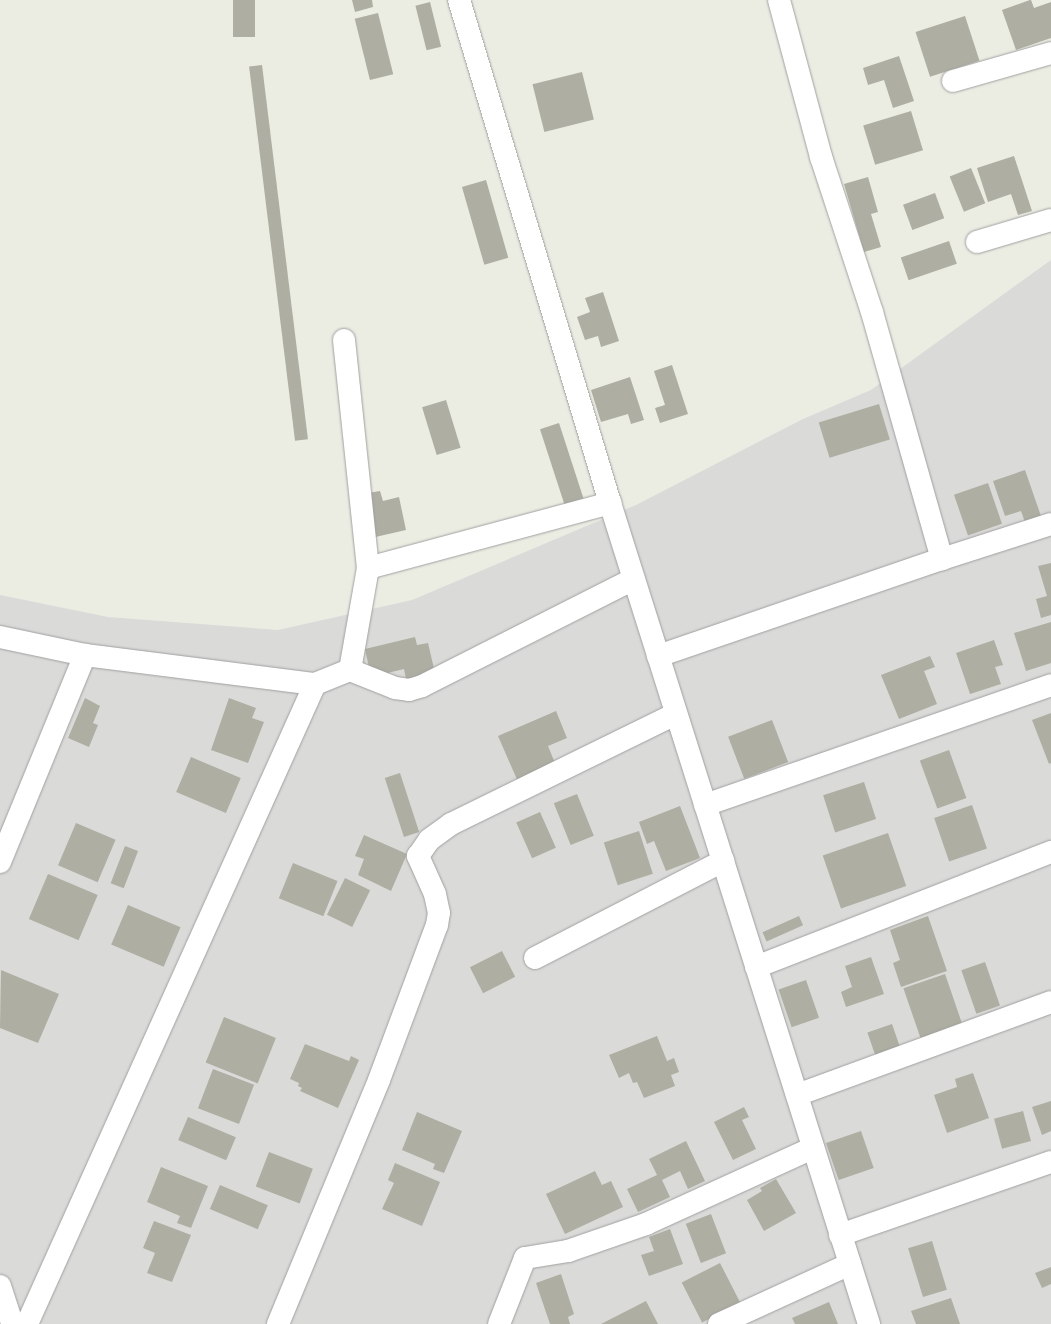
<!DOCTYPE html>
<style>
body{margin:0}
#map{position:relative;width:1051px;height:1324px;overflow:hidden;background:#ebede3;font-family:"DejaVu Sans",sans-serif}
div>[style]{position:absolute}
.residential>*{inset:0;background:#dadad9}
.building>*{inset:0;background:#aeaea2;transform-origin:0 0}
.roads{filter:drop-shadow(0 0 1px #a0a0a0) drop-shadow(0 0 1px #a0a0a0)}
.minor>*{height:22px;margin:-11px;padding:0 11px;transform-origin:11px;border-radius:11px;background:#fff}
span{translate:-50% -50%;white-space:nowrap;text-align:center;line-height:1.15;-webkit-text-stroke:4px #fff;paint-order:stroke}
</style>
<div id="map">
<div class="residential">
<div style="clip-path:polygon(1051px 260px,1051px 1324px,0 1324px,0 595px,108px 617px,278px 630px,412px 600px,636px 505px,803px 419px,871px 390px)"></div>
</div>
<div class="building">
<div style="left:233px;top:0;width:22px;height:37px"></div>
<div style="clip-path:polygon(352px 0,372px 0,373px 7px,355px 12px)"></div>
<div style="clip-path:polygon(1030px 0,1031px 0,1034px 8px,1051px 2px,1051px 38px,1016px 50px,1002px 10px)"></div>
<div style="left:430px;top:2px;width:46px;height:15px;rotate:76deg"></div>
<div style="left:378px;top:13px;width:63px;height:24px;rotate:76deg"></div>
<div style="left:965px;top:16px;width:47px;height:52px;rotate:72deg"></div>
<div style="clip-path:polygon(899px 56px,914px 101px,893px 108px,884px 80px,868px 85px,863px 68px)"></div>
<div style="left:262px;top:65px;width:377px;height:13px;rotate:83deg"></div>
<div style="left:582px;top:72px;width:49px;height:51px;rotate:76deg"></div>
<div style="left:911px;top:111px;width:41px;height:50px;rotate:73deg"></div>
<div style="clip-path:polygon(1014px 156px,1032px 211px,1018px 215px,1011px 194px,988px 202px,977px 168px)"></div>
<div style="left:971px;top:168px;width:38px;height:23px;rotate:68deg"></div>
<div style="clip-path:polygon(868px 177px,878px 212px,871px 214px,881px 247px,864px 252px,844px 184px)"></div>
<div style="left:486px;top:180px;width:81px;height:25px;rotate:74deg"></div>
<div style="left:935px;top:193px;width:27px;height:34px;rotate:70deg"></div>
<div style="left:949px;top:241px;width:24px;height:51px;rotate:71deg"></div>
<div style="clip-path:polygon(603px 292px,619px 341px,601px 347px,598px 336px,585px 340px,577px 317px,590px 312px,585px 298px)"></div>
<div style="clip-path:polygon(672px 365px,688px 414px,660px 423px,655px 408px,665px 405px,654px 371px)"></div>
<div style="clip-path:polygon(630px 377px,644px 420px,631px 424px,628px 414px,601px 422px,591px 390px)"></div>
<div style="left:446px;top:400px;width:50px;height:25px;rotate:73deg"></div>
<div style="left:879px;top:404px;width:37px;height:63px;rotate:73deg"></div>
<div style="left:559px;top:423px;width:79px;height:20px;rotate:72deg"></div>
<div style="clip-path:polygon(1025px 470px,1042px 519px,1026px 525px,1021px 511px,1005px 516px,993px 481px)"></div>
<div style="left:988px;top:483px;width:43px;height:36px;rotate:71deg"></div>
<div style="clip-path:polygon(380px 491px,383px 501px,399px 497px,406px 530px,371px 538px,362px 494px)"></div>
<div style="clip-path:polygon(1051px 563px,1051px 615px,1041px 618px,1036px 599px,1047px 596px,1038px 566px)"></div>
<div style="clip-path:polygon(1051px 622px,1051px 663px,1026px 671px,1014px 633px)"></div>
<div style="clip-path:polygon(415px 637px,417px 645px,428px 643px,436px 677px,407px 684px,404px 669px,371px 677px,365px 649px)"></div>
<div style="clip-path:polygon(994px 640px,1003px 665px,995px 667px,1001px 684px,970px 694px,956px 653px)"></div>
<div style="clip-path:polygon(930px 656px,935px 667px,924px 671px,937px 704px,899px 719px,881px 675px)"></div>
<div style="clip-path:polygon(85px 698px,100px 706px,93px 723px,98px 725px,89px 747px,68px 738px)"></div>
<div style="clip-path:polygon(229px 698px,256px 708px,252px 718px,264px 722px,248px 763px,211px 750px)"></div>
<div style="clip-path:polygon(556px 711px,567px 738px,548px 746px,557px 768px,519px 784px,498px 736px)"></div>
<div style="clip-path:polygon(1051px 713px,1051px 763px,1049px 764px,1032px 720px)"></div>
<div style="left:772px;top:720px;width:45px;height:47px;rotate:69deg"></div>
<div style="left:949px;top:750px;width:51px;height:31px;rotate:70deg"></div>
<div style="left:191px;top:757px;width:54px;height:38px;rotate:23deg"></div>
<div style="left:400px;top:773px;width:62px;height:16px;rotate:72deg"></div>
<div style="left:864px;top:782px;width:39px;height:43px;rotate:72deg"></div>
<div style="left:577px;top:794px;width:45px;height:25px;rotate:68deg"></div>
<div style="left:972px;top:805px;width:46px;height:40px;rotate:71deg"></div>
<div style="clip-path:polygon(680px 806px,700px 858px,666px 871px,654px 841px,647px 844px,639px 822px)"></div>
<div style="left:540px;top:812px;width:39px;height:26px;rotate:66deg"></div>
<div style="left:76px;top:823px;width:43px;height:46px;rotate:23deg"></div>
<div style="left:639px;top:831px;width:45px;height:37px;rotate:72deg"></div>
<div style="left:888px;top:833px;width:56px;height:69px;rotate:71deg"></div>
<div style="clip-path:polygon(364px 835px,407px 854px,391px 891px,358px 875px,364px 859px,355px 856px)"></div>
<div style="left:125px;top:846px;width:14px;height:40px;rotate:21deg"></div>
<div style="left:293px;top:863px;width:48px;height:38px;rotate:22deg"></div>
<div style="left:48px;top:874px;width:54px;height:49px;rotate:23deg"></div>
<div style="left:345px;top:878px;width:28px;height:41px;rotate:26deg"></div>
<div style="left:128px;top:905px;width:57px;height:43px;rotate:23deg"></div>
<div style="left:799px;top:916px;width:10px;height:40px;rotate:66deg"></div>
<div style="clip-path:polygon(928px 916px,947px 971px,901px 987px,893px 963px,900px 960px,890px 930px)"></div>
<div style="left:502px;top:951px;width:29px;height:36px;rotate:63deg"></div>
<div style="clip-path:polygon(871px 957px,884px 994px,846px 1007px,841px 992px,852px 987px,845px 966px)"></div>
<div style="left:985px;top:962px;width:46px;height:25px;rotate:71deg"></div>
<div style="clip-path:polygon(1px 970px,59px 994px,38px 1043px,0 1028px)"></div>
<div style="left:945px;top:974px;width:59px;height:44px;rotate:71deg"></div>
<div style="left:806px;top:980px;width:40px;height:29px;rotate:71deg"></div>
<div style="left:224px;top:1017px;width:56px;height:49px;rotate:22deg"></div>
<div style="left:892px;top:1024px;width:31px;height:26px;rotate:71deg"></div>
<div style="clip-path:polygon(657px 1036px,667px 1061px,674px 1058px,679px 1072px,671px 1075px,675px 1086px,644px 1098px,637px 1082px,633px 1083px,629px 1073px,619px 1078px,609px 1055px)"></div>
<div style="clip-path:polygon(305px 1044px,349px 1061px,351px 1056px,359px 1060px,338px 1108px,300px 1091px,302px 1088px,298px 1086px,299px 1083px,290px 1079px)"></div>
<div style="left:213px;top:1069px;width:44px;height:42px;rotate:21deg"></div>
<div style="clip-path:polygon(973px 1073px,989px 1118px,947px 1133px,934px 1095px,957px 1087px,955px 1079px)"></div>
<div style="clip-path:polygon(1051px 1101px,1051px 1131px,1042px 1135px,1032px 1107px)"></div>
<div style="clip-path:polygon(744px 1107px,749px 1117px,742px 1120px,756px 1149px,733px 1160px,714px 1122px)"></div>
<div style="left:1023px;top:1111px;width:31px;height:30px;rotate:75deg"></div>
<div style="clip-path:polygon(417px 1112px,462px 1131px,444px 1173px,433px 1169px,435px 1164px,402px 1150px)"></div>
<div style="left:188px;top:1117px;width:52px;height:25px;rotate:23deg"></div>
<div style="left:861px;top:1131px;width:39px;height:37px;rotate:71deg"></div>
<div style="clip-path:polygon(686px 1141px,705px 1181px,688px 1189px,680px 1171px,662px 1180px,670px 1197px,638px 1212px,627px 1189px,657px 1175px,649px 1159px)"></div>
<div style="left:269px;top:1152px;width:47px;height:37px;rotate:21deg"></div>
<div style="clip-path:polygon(395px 1163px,440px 1182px,422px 1226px,382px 1209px,394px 1183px,388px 1180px)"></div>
<div style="clip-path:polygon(161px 1167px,208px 1186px,191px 1228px,177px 1223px,180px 1216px,147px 1202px)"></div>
<div style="clip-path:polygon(595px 1171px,602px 1185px,611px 1181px,623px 1207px,565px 1234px,546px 1194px)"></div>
<div style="clip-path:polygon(776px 1179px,796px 1213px,764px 1231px,747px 1200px,762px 1191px,760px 1188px)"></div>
<div style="left:220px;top:1185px;width:52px;height:26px;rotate:23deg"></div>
<div style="left:711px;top:1214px;width:42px;height:27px;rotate:69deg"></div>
<div style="clip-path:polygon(154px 1221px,191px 1235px,172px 1282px,147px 1273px,155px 1253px,143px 1248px)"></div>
<div style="clip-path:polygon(670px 1229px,683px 1264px,649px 1276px,641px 1255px,654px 1251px,649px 1237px)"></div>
<div style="left:932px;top:1241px;width:51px;height:25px;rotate:73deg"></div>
<div style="left:720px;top:1263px;width:45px;height:43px;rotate:63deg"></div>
<div style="clip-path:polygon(1051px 1267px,1051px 1284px,1042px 1288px,1035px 1273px)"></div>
<div style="clip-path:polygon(561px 1274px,574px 1314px,568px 1317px,570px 1324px,550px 1324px,536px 1283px)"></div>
<div style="clip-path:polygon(951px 1298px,960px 1324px,916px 1324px,911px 1311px)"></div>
<div style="clip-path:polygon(646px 1301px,658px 1324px,601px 1324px)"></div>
<div style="clip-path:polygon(829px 1302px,838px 1324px,795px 1324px,792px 1318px)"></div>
</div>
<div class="roads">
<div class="minor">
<div style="left:459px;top:0;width:525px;rotate:73.29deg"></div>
<div style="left:610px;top:503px;width:861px;rotate:72.49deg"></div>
<div style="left:779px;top:0;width:163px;rotate:75deg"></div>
<div style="left:821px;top:157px;width:163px;rotate:71.8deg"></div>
<div style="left:872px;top:312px;width:257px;rotate:74.2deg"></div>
<div style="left:953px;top:81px;width:102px;rotate:-15.9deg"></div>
<div style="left:977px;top:242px;width:77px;rotate:-16.6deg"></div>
<div style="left:344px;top:340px;width:229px;rotate:84deg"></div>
<div style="left:0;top:637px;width:87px;rotate:12deg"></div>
<div style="left:85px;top:655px;width:232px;rotate:7.2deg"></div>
<div style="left:658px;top:656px;width:300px;rotate:-18.9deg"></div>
<div style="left:942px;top:559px;width:114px;rotate:-17.8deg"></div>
<div style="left:350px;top:670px;width:48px;rotate:21.8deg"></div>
<div style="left:395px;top:688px;width:14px;rotate:8deg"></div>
<div style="left:409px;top:690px;width:14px;rotate:-17deg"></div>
<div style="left:422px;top:686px;width:237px;rotate:-26.8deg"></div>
<div style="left:705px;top:805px;width:366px;rotate:-19.1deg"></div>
<div style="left:0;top:862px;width:224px;rotate:-67.7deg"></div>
<div style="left:535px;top:958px;width:212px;rotate:-27.3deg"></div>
<div style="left:756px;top:967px;width:317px;rotate:-21.3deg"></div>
<div style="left:797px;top:1095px;width:270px;rotate:-20.1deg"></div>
<div style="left:840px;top:1235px;width:223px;rotate:-19.1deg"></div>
<div style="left:0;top:1286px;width:40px;rotate:72deg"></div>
<div style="left:27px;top:1324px;width:702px;rotate:-65.77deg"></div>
<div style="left:315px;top:684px;width:38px;rotate:-22deg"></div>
<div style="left:350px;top:670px;width:104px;rotate:-80deg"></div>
<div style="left:368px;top:568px;width:251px;rotate:-15deg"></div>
<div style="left:278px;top:1324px;width:264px;rotate:-67.5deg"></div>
<div style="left:379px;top:1080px;width:165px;rotate:-69.5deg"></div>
<div style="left:437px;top:925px;width:12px;rotate:-81deg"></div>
<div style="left:439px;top:913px;width:19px;rotate:-102deg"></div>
<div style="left:435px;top:894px;width:42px;rotate:-114.1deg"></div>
<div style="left:418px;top:856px;width:19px;rotate:-55deg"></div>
<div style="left:429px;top:840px;width:27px;rotate:-36deg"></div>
<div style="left:451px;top:824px;width:250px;rotate:-26.1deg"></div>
<div style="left:499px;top:1324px;width:71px;rotate:-68.5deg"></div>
<div style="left:525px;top:1258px;width:44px;rotate:-9.2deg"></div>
<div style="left:568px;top:1251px;width:83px;rotate:-19.1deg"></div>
<div style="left:646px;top:1224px;width:183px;rotate:-24.5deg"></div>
<div style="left:719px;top:1324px;width:144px;rotate:-24.6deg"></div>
</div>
</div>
</div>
